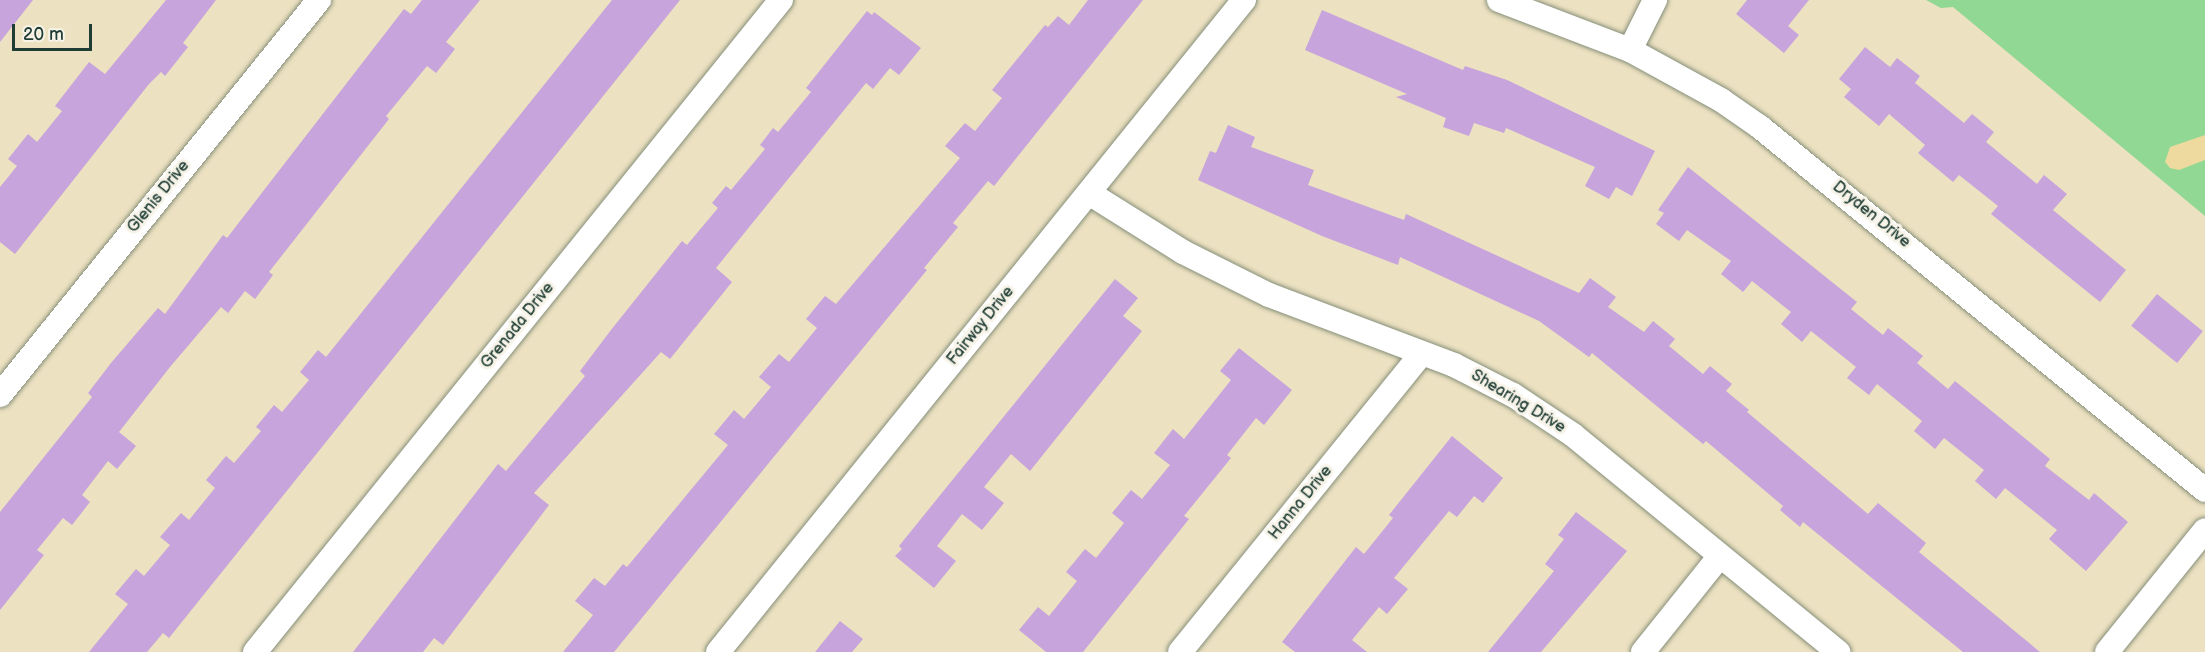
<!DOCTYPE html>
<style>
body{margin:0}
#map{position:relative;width:2205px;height:652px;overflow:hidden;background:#ece1c1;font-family:"Balsamiq Sans",sans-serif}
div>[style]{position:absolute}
.green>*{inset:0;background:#90d893}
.sand>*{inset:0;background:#eeda9e}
.building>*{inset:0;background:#c7a4db;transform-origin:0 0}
.roads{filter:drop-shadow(0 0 2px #868f7a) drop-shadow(0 0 2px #868f7a)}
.minor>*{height:24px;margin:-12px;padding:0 12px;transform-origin:12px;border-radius:12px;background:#fff}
span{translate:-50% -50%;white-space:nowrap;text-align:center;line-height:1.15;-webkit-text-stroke:6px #f7f3e8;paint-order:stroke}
.street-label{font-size:16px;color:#1f3d34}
.scale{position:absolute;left:12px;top:24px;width:80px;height:27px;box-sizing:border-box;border:3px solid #1f3d34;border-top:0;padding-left:8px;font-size:18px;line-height:21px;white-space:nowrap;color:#1f3d34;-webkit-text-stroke:4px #f7f3e8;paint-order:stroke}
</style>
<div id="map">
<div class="green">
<div style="clip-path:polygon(1926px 0,2205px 0,2205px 216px,1953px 7px,1941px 8px)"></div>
</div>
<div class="sand">
<div style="clip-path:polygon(2205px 135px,2205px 160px,2179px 170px,2170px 168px,2165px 162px,2170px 147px)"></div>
</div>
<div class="building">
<div style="clip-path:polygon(0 0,33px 0,0 42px)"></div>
<div style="clip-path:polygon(166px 0,216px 0,183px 43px,188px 47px,165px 76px,161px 72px,149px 84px,15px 254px,0 242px,0 187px,17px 166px,8px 159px,28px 134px,37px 142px,62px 111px,55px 106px,89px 62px,105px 74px)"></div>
<div style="clip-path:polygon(422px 0,480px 0,446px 42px,455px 49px,436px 73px,427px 66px,386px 116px,389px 119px,269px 272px,273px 275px,255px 299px,245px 291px,228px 313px,221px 307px,170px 367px,119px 432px,136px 446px,117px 469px,108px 461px,82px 495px,90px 502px,72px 525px,63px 518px,37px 550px,44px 555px,0 610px,0 512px,92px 397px,88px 393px,111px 363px,158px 308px,165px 314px,223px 235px,227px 238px,404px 9px,411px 14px)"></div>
<div style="clip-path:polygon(612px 0,680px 0,169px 638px,163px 633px,147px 652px,89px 652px,128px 604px,115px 594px,136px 569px,144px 576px,170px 545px,160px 537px,181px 513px,189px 520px,215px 488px,206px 480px,226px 456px,234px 463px,261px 431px,256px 427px,274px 405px,282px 412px,309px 380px,300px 372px,318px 350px,326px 357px)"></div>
<div style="clip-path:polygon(1088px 0,1143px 0,994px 186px,988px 181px,953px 223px,958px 227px,924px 268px,927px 270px,614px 652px,563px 652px,593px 615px,575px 601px,594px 578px,605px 586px,623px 564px,627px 567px,728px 445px,714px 434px,734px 410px,744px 419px,771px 387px,759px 377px,779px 354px,789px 362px,817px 328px,806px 319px,825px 296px,836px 304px,960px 158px,945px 146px,965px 123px,975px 131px,1002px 98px,992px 90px,1045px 25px,1048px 27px,1058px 16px,1069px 25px)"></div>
<div style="clip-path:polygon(1747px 0,1809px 0,1788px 26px,1799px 35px,1784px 53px,1736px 14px)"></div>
<div style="clip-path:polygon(1322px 10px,1463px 70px,1465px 66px,1507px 80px,1655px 151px,1632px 196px,1616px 187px,1609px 199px,1585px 186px,1595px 167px,1506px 128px,1504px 133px,1474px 123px,1469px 136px,1443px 127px,1446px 118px,1396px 97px,1407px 94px,1305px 50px)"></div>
<div style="clip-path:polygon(867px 11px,872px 15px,874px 12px,921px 48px,899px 75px,890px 68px,873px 89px,866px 83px,716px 268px,732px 282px,670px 359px,661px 352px,534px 493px,549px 505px,443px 645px,434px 638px,423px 652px,353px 652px,498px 464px,506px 471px,585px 376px,580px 371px,611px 330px,682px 241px,687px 245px,718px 208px,712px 203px,726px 186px,731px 190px,765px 149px,760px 145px,773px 128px,778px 132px,811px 92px,806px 88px)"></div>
<div style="clip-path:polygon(1865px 47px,1890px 67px,1897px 58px,1920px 76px,1915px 83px,1964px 123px,1972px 114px,1994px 132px,1986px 142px,2037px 184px,2044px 175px,2067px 194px,2053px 210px,2126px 270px,2100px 302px,1991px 214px,1998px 206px,1959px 175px,1953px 182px,1918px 153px,1925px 145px,1889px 114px,1879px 126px,1844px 97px,1851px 89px,1839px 79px)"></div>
<div style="clip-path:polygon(1228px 125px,1255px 137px,1251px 147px,1314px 170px,1308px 185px,1404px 220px,1406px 214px,1579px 293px,1590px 278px,1616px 297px,1608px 307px,1644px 332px,1653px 321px,1675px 339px,1669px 346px,1703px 374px,1710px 366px,1732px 384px,1726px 391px,1749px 410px,1747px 412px,1868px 514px,1878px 503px,1926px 543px,1919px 552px,2040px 652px,1963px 652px,1803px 522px,1800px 527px,1780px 510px,1783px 506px,1706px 441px,1703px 444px,1592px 353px,1589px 357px,1539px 321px,1400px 257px,1398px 265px,1322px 236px,1198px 180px,1210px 151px,1216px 153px)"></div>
<div style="clip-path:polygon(1688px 167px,1857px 302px,1851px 309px,1883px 335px,1888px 328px,1923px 356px,1917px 363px,1948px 389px,1955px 381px,2050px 459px,2045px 466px,2089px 500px,2094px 493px,2128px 522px,2086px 571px,2049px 539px,2057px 530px,2005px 488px,1996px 499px,1975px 481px,1984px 470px,1944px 438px,1935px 449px,1914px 431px,1922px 421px,1877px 384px,1869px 395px,1847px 378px,1856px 367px,1811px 331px,1802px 342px,1781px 324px,1791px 312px,1752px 281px,1743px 292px,1721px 274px,1731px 261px,1687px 230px,1679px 241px,1656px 224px,1664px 213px,1658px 210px)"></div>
<div style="clip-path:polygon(1115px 279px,1138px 298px,1123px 316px,1142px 331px,1030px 471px,1011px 454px,984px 487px,1004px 503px,982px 530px,962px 514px,937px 546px,956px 561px,934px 588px,895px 556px,902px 549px,899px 546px)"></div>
<div style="left:2157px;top:294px;width:59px;height:41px;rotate:39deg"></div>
<div style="clip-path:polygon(1239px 348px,1292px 390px,1264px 425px,1256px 418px,1227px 455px,1231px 458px,1184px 516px,1189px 519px,1083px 652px,1046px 652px,1019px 630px,1038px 607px,1049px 616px,1077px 581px,1066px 572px,1085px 549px,1096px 558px,1124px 523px,1112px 513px,1131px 490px,1142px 499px,1170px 465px,1154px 453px,1173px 429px,1184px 439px,1231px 380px,1220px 371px)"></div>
<div style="clip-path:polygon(1452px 436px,1503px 478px,1483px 503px,1474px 496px,1457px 517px,1449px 511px,1394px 578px,1408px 589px,1387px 614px,1379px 607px,1352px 640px,1367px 652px,1295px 652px,1282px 642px,1356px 547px,1364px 554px,1393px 518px,1389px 515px)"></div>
<div style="clip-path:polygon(1576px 512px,1627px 551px,1541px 652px,1488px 652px,1554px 571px,1545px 564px,1564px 539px,1558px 535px)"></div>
<div style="clip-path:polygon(840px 621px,863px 639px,852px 652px,815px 652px)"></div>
</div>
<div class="roads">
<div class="minor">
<div style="left:1499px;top:0;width:140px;rotate:20.9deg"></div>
<div style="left:1630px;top:50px;width:104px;rotate:28.8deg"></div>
<div style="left:1721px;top:100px;width:47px;rotate:34.7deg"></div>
<div style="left:1760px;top:127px;width:574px;rotate:39.21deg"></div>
<div style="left:1630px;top:50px;width:56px;rotate:-63.4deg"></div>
<div style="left:1089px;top:193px;width:111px;rotate:32.1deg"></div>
<div style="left:1183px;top:252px;width:96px;rotate:26.6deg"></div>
<div style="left:1269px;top:295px;width:198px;rotate:20.7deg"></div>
<div style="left:1454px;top:365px;width:66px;rotate:27deg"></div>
<div style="left:1513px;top:395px;width:72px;rotate:33.7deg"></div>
<div style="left:1573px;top:435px;width:343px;rotate:39.3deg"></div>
<div style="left:0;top:395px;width:508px;rotate:-51.08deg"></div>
<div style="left:255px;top:652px;width:838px;rotate:-51.11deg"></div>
<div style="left:718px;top:652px;width:838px;rotate:-51.11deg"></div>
<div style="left:1180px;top:652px;width:383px;rotate:-51deg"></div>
<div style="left:1643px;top:652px;width:123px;rotate:-51.3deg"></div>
<div style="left:2107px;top:652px;width:156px;rotate:-51.2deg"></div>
</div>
</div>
<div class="street-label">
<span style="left:159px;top:197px;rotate:-51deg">Glenis Drive</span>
<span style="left:1871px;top:215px;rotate:39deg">Dryden Drive</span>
<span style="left:518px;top:326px;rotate:-51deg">Grenada Drive</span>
<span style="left:981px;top:326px;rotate:-51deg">Fairway Drive</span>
<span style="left:1518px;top:402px;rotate:31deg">Shearing Drive</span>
<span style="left:1301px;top:503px;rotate:-51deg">Hanna Drive</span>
</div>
<div class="scale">20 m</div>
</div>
